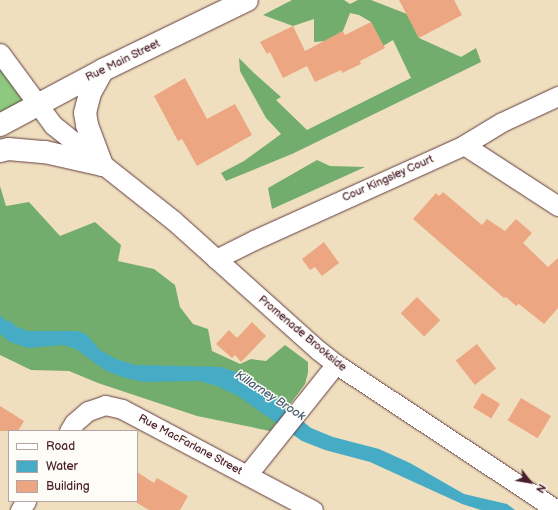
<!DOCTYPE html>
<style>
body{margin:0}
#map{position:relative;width:558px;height:510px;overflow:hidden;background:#efdfbe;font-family:"Balsamiq Sans",sans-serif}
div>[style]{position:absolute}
.green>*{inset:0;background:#8dc97e}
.forest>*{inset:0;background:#72ad6d}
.water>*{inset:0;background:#46acc6}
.stream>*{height:5px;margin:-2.5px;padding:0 2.5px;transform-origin:2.5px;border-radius:2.5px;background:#46acc6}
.building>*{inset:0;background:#eca682;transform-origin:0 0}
.roads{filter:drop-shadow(0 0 1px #633c41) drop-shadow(0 0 1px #633c41)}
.minor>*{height:19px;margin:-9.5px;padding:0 9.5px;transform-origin:9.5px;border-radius:9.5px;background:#fff}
.major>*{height:22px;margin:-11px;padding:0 11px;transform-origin:11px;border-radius:11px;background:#fff}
span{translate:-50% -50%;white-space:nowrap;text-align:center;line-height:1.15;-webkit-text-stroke:3px #fdfcf7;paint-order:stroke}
.street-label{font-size:11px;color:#4a1f2b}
.water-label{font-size:12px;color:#485e71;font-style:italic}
.legend{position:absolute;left:8px;top:430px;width:130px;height:72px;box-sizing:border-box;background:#fdfcf7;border:1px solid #b5a4a5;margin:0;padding:5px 7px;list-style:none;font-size:12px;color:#4a1f2b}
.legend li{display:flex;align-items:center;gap:8px;height:20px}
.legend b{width:20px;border:1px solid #b5a4a5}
.north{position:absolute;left:510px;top:462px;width:40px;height:40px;-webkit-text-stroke:3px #fdfcf7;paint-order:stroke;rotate:121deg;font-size:11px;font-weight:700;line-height:16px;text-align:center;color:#4a1f2b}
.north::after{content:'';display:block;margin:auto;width:14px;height:18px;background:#4a1f2b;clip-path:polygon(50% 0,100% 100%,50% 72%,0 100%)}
</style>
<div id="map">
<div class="green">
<div style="clip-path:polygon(0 53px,37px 104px,0 125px)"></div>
</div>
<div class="forest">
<div style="clip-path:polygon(292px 0,344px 0,350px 4px,358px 0,371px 0,407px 14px,419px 38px,461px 57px,476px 48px,481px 62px,292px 154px,226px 181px,221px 173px,244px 161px,281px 134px,266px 118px,240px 71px,239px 58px,253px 72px,281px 97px,276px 100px,307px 130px,411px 78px,393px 40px,383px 46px,371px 22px,359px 15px,350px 13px,343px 31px,325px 41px,314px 42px,314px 19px,293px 26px,263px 15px)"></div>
<div style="clip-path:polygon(317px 160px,330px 166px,365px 167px,272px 209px,268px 188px)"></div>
<div style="clip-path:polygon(0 186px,6px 206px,29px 202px,60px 236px,95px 222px,121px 245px,118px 261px,154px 269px,175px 285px,180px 307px,193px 324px,208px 329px,212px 351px,240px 364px,251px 359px,266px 361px,285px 345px,308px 362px,308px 373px,305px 384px,270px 431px,197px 416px,98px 383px,69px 371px,31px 370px,0 355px)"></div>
</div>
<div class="water">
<div style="clip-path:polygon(8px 320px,17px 327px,28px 331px,77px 331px,86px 334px,100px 350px,116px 359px,135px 365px,221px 367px,236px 372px,267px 392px,311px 428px,333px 437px,379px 449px,410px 463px,464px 494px,507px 504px,515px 510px,481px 510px,462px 504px,370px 462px,325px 450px,302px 441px,238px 396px,217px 386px,199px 381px,143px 382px,122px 377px,105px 370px,76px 349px,63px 345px,28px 348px,10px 342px,0 334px,0 324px)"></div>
</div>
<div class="stream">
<div style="left:0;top:318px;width:4px;rotate:63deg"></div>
<div style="left:2px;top:322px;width:6px;rotate:39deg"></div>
</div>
<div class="building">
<div style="clip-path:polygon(399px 0,454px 0,462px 15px,419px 38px)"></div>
<div style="clip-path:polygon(371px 22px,385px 48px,360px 61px,361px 64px,342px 73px,341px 70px,315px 82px,307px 66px,283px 78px,270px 52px,267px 54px,260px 42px,293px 26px,305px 51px,343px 31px,345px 35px)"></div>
<div style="clip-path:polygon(185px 78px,207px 119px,235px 104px,252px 135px,197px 166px,182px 139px,178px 141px,154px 96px)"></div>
<div style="clip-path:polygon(443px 192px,482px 225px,487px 219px,505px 231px,516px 219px,532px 233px,523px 243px,548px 267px,558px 258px,558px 308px,544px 324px,519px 304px,516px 306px,506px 297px,504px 298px,413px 219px,436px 193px,439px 196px)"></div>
<div style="clip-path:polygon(324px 242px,339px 263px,322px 276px,315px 267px,310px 270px,302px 259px)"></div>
<div style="left:417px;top:297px;width:33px;height:23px;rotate:45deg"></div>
<div style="clip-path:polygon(252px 322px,266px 336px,241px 362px,235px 355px,232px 358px,216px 344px,229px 330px,237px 338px)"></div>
<div style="left:477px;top:344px;width:31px;height:27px;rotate:52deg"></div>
<div style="left:482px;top:393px;width:21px;height:17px;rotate:31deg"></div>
<div style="left:521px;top:398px;width:35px;height:26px;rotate:31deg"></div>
<div style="clip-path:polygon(0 406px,24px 421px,18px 431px,0 431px)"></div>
<div style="clip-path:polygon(137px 472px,154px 483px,157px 478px,188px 496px,180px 510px,149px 510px,137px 503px)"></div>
</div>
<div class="roads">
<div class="minor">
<div style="left:0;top:53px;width:89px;rotate:53.6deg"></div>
<div style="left:53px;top:125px;width:153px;rotate:38.4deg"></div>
<div style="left:173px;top:220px;width:195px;rotate:41.9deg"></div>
<div style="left:318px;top:350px;width:23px;rotate:38deg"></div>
<div style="left:336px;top:364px;width:265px;rotate:33.5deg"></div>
<div style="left:464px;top:145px;width:112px;rotate:33deg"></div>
<div style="left:216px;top:259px;width:42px;rotate:-26.6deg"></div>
<div style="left:254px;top:240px;width:230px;rotate:-24.3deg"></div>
<div style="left:464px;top:145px;width:44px;rotate:-31.2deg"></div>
<div style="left:502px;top:122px;width:62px;rotate:-24.9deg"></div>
<div style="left:69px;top:431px;width:9px;rotate:-58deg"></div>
<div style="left:74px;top:423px;width:18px;rotate:-41deg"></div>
<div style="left:88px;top:411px;width:18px;rotate:-19deg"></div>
<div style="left:105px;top:405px;width:17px;rotate:13deg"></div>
<div style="left:122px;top:409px;width:216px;rotate:27.9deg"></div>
<div style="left:247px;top:475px;width:142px;rotate:-51.3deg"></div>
<div style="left:20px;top:510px;width:11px;rotate:-56deg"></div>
</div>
<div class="major">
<div style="left:0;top:125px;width:117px;rotate:-28.1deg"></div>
<div style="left:103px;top:70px;width:160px;rotate:-25.9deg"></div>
<div style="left:0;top:151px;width:8px;rotate:-14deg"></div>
<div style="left:8px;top:149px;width:37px;rotate:5deg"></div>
<div style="left:45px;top:152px;width:58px;rotate:12.8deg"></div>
<div style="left:102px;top:165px;width:43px;rotate:-110.6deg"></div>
<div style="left:87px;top:125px;width:12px;rotate:-99deg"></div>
<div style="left:85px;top:113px;width:21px;rotate:-76deg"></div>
<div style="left:90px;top:93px;width:26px;rotate:-61deg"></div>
</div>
</div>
<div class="street-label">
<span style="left:123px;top:61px;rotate:-26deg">Rue Main Street</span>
<span style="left:388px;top:179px;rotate:-24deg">Cour Kingsley Court</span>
<span style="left:302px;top:334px;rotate:40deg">Promenade Brookside</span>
<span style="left:190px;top:445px;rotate:28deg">Rue MacFarlane Street</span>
</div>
<div class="water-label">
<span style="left:270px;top:396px;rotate:33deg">Killarney Brook</span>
</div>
<ul class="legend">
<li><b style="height:5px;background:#fff"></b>Road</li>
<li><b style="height:11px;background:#46acc6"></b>Water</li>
<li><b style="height:11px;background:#eca682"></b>Building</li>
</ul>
<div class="north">N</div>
</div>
